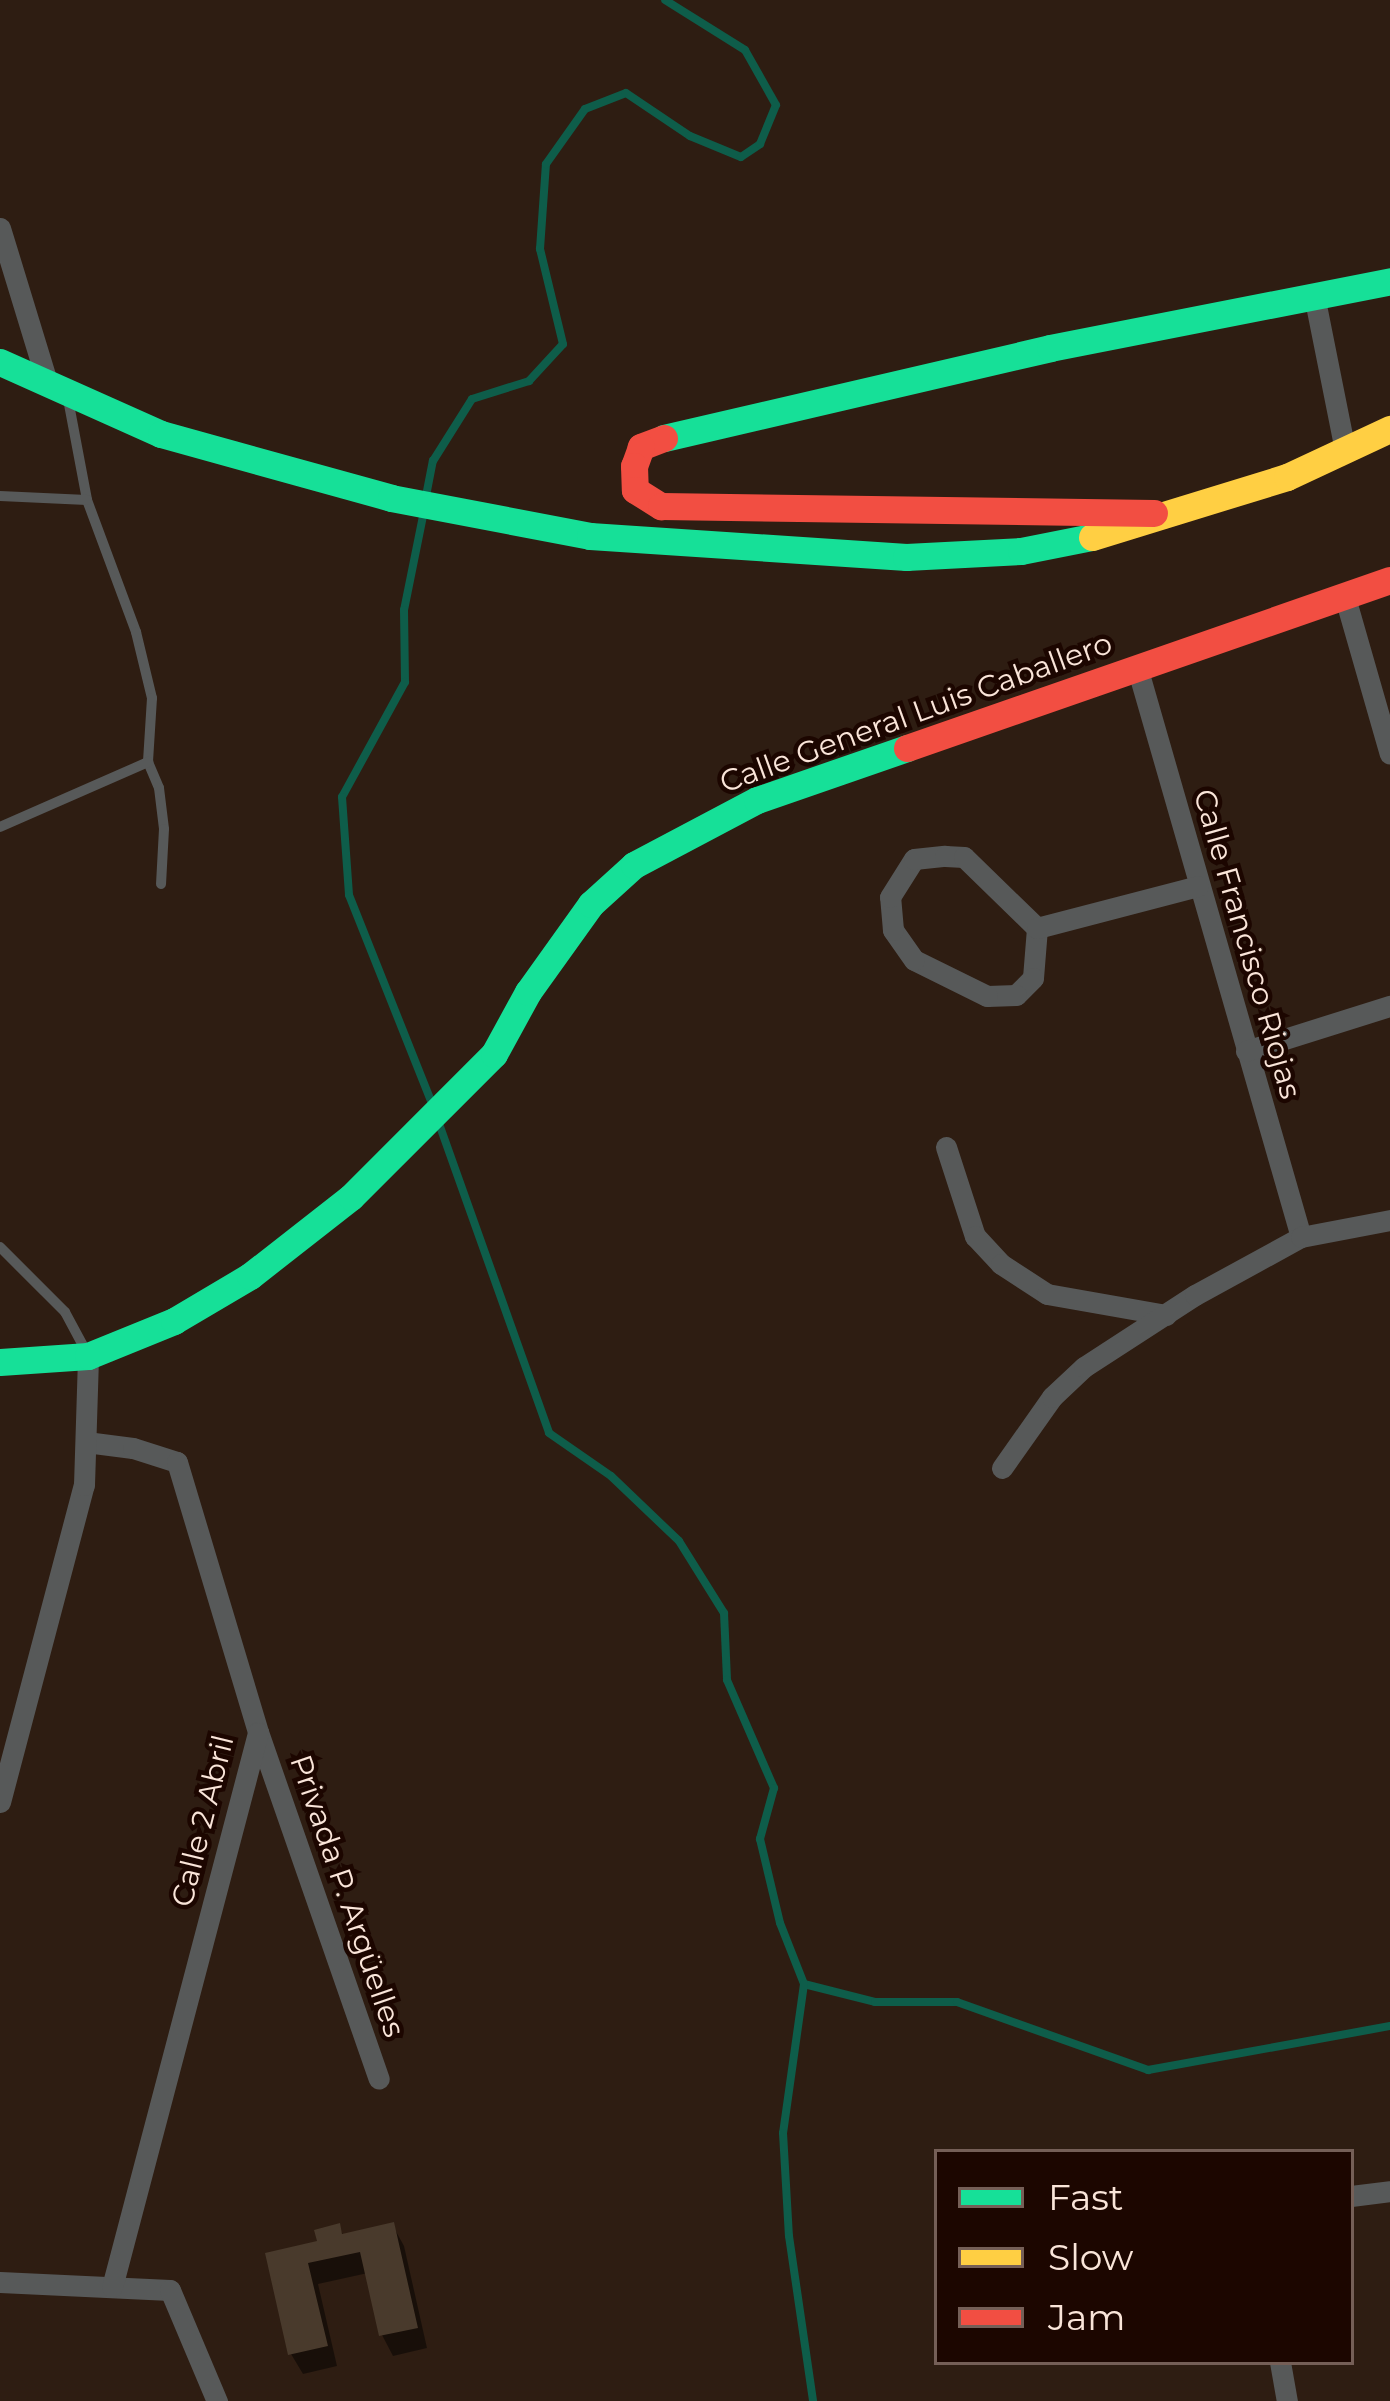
<!DOCTYPE html>
<meta charset="utf-8">
<style>
body{margin:0}
#map{position:relative;width:1390px;height:2401px;overflow:hidden;background:#2e1d12;font-family:Montserrat,sans-serif}
div>[style]{position:absolute}
.shadow>*{inset:0;background:#0007}
.stream>*{height:8px;margin:-4px;padding:0 4px;transform-origin:4px;border-radius:4px;background:#0e5d4a}
.building>*{inset:0;background:#493a2c}
.lane>*{height:10px;margin:-5px;padding:0 5px;transform-origin:5px;border-radius:5px;background:#575959}
.street>*{height:21px;margin:-10.5px;padding:0 10.5px;transform-origin:10.5px;border-radius:10.5px;background:#575959}
.fast>*{height:27px;margin:-13.5px;padding:0 13.5px;transform-origin:13.5px;border-radius:13.5px;background:#16e098}
.slow>*{height:27px;margin:-13.5px;padding:0 13.5px;transform-origin:13.5px;border-radius:13.5px;background:#ffcf43}
.jam>*{height:27px;margin:-13.5px;padding:0 13.5px;transform-origin:13.5px;border-radius:13.5px;background:#f24e42}
span{translate:-50% -50%;white-space:nowrap;text-align:center;line-height:1.15;-webkit-text-stroke:9px #1c0600;paint-order:stroke}
.street-label{font-size:30px;color:#fae5d9}
.legend{position:absolute;left:934px;top:2149px;width:420px;height:216px;box-sizing:border-box;background:#1c0600;border:3px solid #755f57;margin:0;padding:15px 21px;list-style:none;font-size:36px;color:#fae5d9}
.legend li{display:flex;align-items:center;gap:24px;height:60px}
.legend b{width:60px;border:3px solid #755f57}
</style>
<div id="map">
<div class="shadow">
<div style="clip-path:polygon(393px 2226px,404px 2246px,427px 2348px,393px 2356px,382px 2335px,368px 2273px,318px 2284px,337px 2366px,303px 2374px,291px 2354px,268px 2255px,320px 2243px,338px 2227px,344px 2236px)"></div>
</div>
<div class="stream">
<div style="left:426px;top:496px;width:36px;rotate:-79deg"></div>
<div style="left:433px;top:461px;width:73px;rotate:-57.8deg"></div>
<div style="left:472px;top:399px;width:60px;rotate:-17.5deg"></div>
<div style="left:529px;top:381px;width:50px;rotate:-47.4deg"></div>
<div style="left:563px;top:344px;width:98px;rotate:-103.6deg"></div>
<div style="left:540px;top:249px;width:85px;rotate:-86deg"></div>
<div style="left:546px;top:164px;width:67px;rotate:-54.7deg"></div>
<div style="left:585px;top:109px;width:44px;rotate:-21.3deg"></div>
<div style="left:626px;top:93px;width:77px;rotate:33.9deg"></div>
<div style="left:690px;top:136px;width:55px;rotate:22.4deg"></div>
<div style="left:741px;top:157px;width:23px;rotate:-34deg"></div>
<div style="left:760px;top:144px;width:42px;rotate:-67.7deg"></div>
<div style="left:776px;top:105px;width:63px;rotate:-119.4deg"></div>
<div style="left:745px;top:50px;width:94px;rotate:-148deg"></div>
<div style="left:424px;top:511px;width:101px;rotate:101.4deg"></div>
<div style="left:404px;top:610px;width:72px;rotate:89.2deg"></div>
<div style="left:405px;top:682px;width:131px;rotate:118.7deg"></div>
<div style="left:342px;top:797px;width:98px;rotate:85.9deg"></div>
<div style="left:349px;top:895px;width:225px;rotate:68.3deg"></div>
<div style="left:437px;top:1118px;width:334px;rotate:70.4deg"></div>
<div style="left:549px;top:1433px;width:75px;rotate:34.7deg"></div>
<div style="left:611px;top:1476px;width:94px;rotate:43.7deg"></div>
<div style="left:679px;top:1541px;width:85px;rotate:58deg"></div>
<div style="left:724px;top:1613px;width:67px;rotate:87.4deg"></div>
<div style="left:727px;top:1680px;width:118px;rotate:66.5deg"></div>
<div style="left:774px;top:1788px;width:53px;rotate:105.4deg"></div>
<div style="left:760px;top:1839px;width:86px;rotate:76.6deg"></div>
<div style="left:780px;top:1923px;width:66px;rotate:68.5deg"></div>
<div style="left:804px;top:1984px;width:73px;rotate:14.2deg"></div>
<div style="left:875px;top:2002px;width:82px"></div>
<div style="left:957px;top:2002px;width:203px;rotate:19.6deg"></div>
<div style="left:1148px;top:2070px;width:246px;rotate:-10.3deg"></div>
<div style="left:804px;top:1984px;width:150px;rotate:98deg"></div>
<div style="left:783px;top:2133px;width:103px;rotate:86.7deg"></div>
<div style="left:789px;top:2236px;width:167px;rotate:81.7deg"></div>
</div>
<div class="building">
<div style="clip-path:polygon(394px 2222px,418px 2328px,379px 2336px,360px 2252px,308px 2263px,328px 2346px,288px 2355px,265px 2253px,317px 2241px,314px 2230px,340px 2223px,342px 2234px)"></div>
</div>
<div class="lane">
<div style="left:68px;top:399px;width:103px;rotate:79.3deg"></div>
<div style="left:87px;top:500px;width:141px;rotate:69.6deg"></div>
<div style="left:136px;top:632px;width:68px;rotate:76.4deg"></div>
<div style="left:152px;top:698px;width:64px;rotate:93.6deg"></div>
<div style="left:148px;top:762px;width:28px;rotate:67deg"></div>
<div style="left:159px;top:788px;width:41px;rotate:83deg"></div>
<div style="left:164px;top:829px;width:55px;rotate:93.1deg"></div>
<div style="left:0;top:496px;width:87px;rotate:2.6deg"></div>
<div style="left:0;top:827px;width:162px;rotate:-23.7deg"></div>
<div style="left:0;top:1247px;width:92px;rotate:45deg"></div>
<div style="left:65px;top:1312px;width:47px;rotate:61.8deg"></div>
</div>
<div class="street">
<div style="left:0;top:228px;width:164px;rotate:73deg"></div>
<div style="left:1314px;top:295px;width:158px;rotate:78.7deg"></div>
<div style="left:1344px;top:594px;width:166px;rotate:74deg"></div>
<div style="left:1137px;top:667px;width:593px;rotate:73.95deg"></div>
<div style="left:1037px;top:928px;width:50px;rotate:94.6deg"></div>
<div style="left:1033px;top:978px;width:24px;rotate:135deg"></div>
<div style="left:1016px;top:995px;width:29px;rotate:178deg"></div>
<div style="left:987px;top:996px;width:81px;rotate:-153.7deg"></div>
<div style="left:914px;top:960px;width:37px;rotate:-125deg"></div>
<div style="left:893px;top:930px;width:33px;rotate:-95deg"></div>
<div style="left:890px;top:897px;width:45px;rotate:-57.7deg"></div>
<div style="left:914px;top:859px;width:31px;rotate:-6deg"></div>
<div style="left:945px;top:856px;width:19px;rotate:3deg"></div>
<div style="left:964px;top:857px;width:102px;rotate:44.2deg"></div>
<div style="left:1037px;top:928px;width:166px;rotate:-14.6deg"></div>
<div style="left:1246px;top:1051px;width:151px;rotate:-17.4deg"></div>
<div style="left:946px;top:1147px;width:94px;rotate:72deg"></div>
<div style="left:975px;top:1236px;width:38px;rotate:47deg"></div>
<div style="left:1001px;top:1264px;width:55px;rotate:33.1deg"></div>
<div style="left:1047px;top:1294px;width:121px;rotate:10deg"></div>
<div style="left:86px;top:1442px;width:47px;rotate:7.3deg"></div>
<div style="left:133px;top:1448px;width:46px;rotate:17.7deg"></div>
<div style="left:177px;top:1462px;width:282px;rotate:73.3deg"></div>
<div style="left:258px;top:1732px;width:367px;rotate:70.8deg"></div>
<div style="left:1002px;top:1468px;width:87px;rotate:-54.8deg"></div>
<div style="left:1052px;top:1397px;width:44px;rotate:-43.2deg"></div>
<div style="left:1084px;top:1367px;width:132px;rotate:-33deg"></div>
<div style="left:1195px;top:1295px;width:121px;rotate:-28.7deg"></div>
<div style="left:1301px;top:1237px;width:91px;rotate:-10.8deg"></div>
<div style="left:0;top:1802px;width:328px;rotate:-75.2deg"></div>
<div style="left:84px;top:1485px;width:129px;rotate:-88.2deg"></div>
<div style="left:1351px;top:2196px;width:39px;rotate:-7deg"></div>
<div style="left:0;top:2282px;width:170px;rotate:2.7deg"></div>
<div style="left:170px;top:2290px;width:121px;rotate:67.1deg"></div>
<div style="left:112px;top:2287px;width:573px;rotate:-75.24deg"></div>
<div style="left:1280px;top:2362px;width:40px;rotate:80deg"></div>
</div>
<div class="fast">
<div style="left:0;top:362px;width:176px;rotate:24.1deg"></div>
<div style="left:161px;top:434px;width:239px;rotate:15.5deg"></div>
<div style="left:391px;top:498px;width:203px;rotate:10.8deg"></div>
<div style="left:590px;top:536px;width:317px;rotate:3.8deg"></div>
<div style="left:906px;top:557px;width:115px;rotate:-3deg"></div>
<div style="left:1021px;top:551px;width:72px;rotate:-11.2deg"></div>
<div style="left:664px;top:438px;width:396px;rotate:-13.1deg"></div>
<div style="left:1050px;top:348px;width:347px;rotate:-11.1deg"></div>
<div style="left:0;top:1362px;width:88px;rotate:-3.9deg"></div>
<div style="left:88px;top:1356px;width:93px;rotate:-22.1deg"></div>
<div style="left:174px;top:1321px;width:88px;rotate:-30.6deg"></div>
<div style="left:250px;top:1276px;width:128px;rotate:-38deg"></div>
<div style="left:351px;top:1197px;width:202px;rotate:-45deg"></div>
<div style="left:494px;top:1054px;width:71px;rotate:-61.3deg"></div>
<div style="left:528px;top:992px;width:108px;rotate:-54.4deg"></div>
<div style="left:591px;top:904px;width:58px;rotate:-42.2deg"></div>
<div style="left:634px;top:865px;width:139px;rotate:-27.9deg"></div>
<div style="left:757px;top:800px;width:159px;rotate:-19.1deg"></div>
</div>
<div class="slow">
<div style="left:1092px;top:537px;width:204px;rotate:-17.1deg"></div>
<div style="left:1287px;top:477px;width:114px;rotate:-25deg"></div>
</div>
<div class="jam">
<div style="left:664px;top:438px;width:25px;rotate:159deg"></div>
<div style="left:641px;top:447px;width:20px;rotate:110deg"></div>
<div style="left:634px;top:466px;width:24px;rotate:88deg"></div>
<div style="left:635px;top:490px;width:31px;rotate:32deg"></div>
<div style="left:661px;top:506px;width:493px;rotate:0.8deg"></div>
<div style="left:907px;top:748px;width:511px;rotate:-19.18deg"></div>
</div>
<div class="street-label">
<span style="left:916px;top:713px;rotate:-20deg">Calle General Luis Caballero</span>
<span style="left:1247px;top:944px;rotate:74deg">Calle Francisco Riojas</span>
<span style="left:203px;top:1821px;rotate:-76deg">Calle 2 Abril</span>
<span style="left:347px;top:1896px;rotate:71deg">Privada P. Argüelles</span>
</div>
<ul class="legend">
<li><b style="height:15px;background:#16e098"></b>Fast</li>
<li><b style="height:15px;background:#ffcf43"></b>Slow</li>
<li><b style="height:15px;background:#f24e42"></b>Jam</li>
</ul>
</div>
